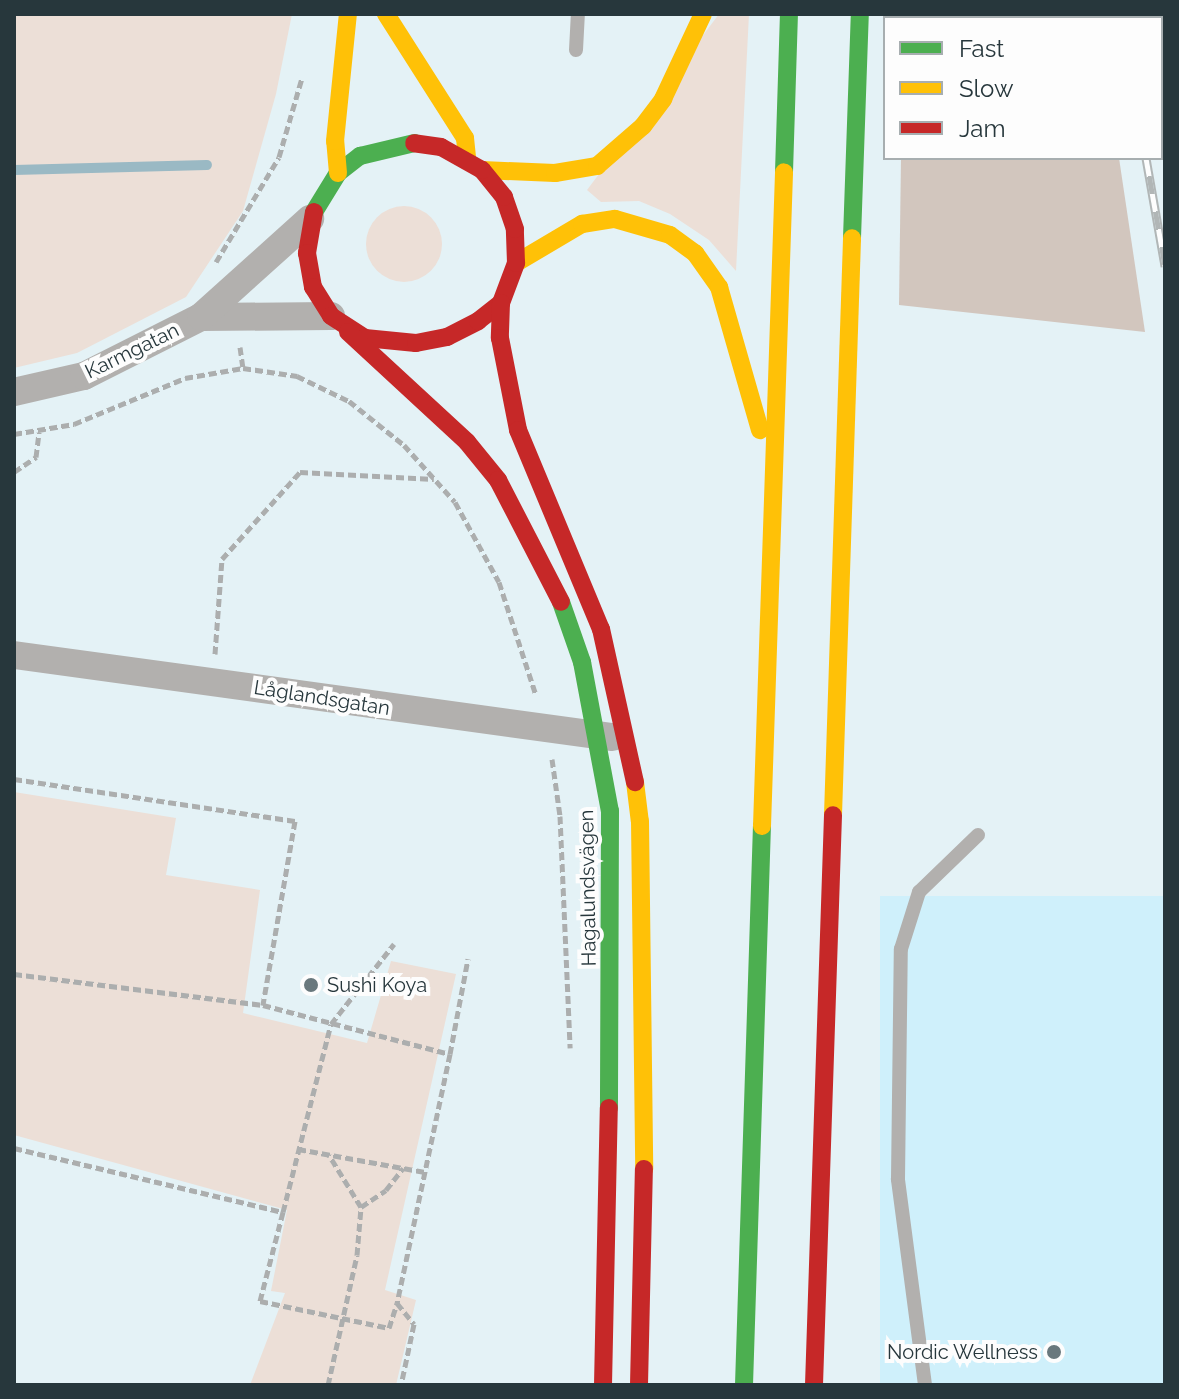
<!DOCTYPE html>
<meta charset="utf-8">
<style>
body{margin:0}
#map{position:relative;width:1179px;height:1399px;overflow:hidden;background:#e4f2f6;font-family:Raleway,sans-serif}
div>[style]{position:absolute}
.built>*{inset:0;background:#cff0fb;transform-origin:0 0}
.green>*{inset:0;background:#ecdfd7}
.round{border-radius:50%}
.forest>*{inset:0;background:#d2c6be;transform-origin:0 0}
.stream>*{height:10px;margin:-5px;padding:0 5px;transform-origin:5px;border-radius:5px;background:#9ab9c4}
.path>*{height:5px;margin-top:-2.5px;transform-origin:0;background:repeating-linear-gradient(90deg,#acaeae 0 8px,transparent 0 12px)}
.lane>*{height:14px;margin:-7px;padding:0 7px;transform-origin:7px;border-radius:7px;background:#b2b0ae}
.street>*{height:28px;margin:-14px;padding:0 14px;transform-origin:14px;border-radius:14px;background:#b2b0ae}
.fast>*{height:18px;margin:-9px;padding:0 9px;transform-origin:9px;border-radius:9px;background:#4caf50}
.slow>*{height:18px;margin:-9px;padding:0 9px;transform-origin:9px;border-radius:9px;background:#ffc107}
.jam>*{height:18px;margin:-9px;padding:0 9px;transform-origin:9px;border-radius:9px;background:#c62828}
.rail>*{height:9px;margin-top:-4.5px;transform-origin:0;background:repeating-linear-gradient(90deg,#fdfdfd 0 18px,#b1b6b6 0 36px);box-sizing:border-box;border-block:2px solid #b1b6b6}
.dots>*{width:22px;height:22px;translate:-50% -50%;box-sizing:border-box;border:4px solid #fdfdfd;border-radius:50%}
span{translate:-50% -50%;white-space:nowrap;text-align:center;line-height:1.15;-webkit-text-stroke:8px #fdfdfd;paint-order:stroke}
.street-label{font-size:20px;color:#27373c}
.poi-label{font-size:20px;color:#27373c}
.left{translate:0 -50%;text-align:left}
.right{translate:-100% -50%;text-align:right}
.frame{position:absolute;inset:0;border:16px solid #27373c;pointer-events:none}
.legend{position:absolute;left:883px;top:16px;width:280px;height:144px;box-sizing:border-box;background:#fdfdfd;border:2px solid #a7aeb0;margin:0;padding:10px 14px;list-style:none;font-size:24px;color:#27373c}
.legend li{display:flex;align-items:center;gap:16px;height:40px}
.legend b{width:40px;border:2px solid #a7aeb0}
</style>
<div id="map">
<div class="built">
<div style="left:1165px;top:896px;width:489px;height:285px;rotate:90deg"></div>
</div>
<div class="green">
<div style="clip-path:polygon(14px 14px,292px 14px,276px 94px,243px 211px,186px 297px,77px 353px,14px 368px)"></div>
<div style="clip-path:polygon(719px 14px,749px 14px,736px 271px,709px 240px,670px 214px,639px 201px,601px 202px,587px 190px)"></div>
<div class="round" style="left:366px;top:206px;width:76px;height:76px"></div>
<div style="clip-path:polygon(14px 792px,176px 818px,166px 875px,260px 890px,243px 1013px,367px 1043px,391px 961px,456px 974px,385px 1290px,416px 1300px,396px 1385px,250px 1385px,285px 1293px,271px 1291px,287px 1210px,14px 1135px)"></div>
</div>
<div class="forest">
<div style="left:904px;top:14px;width:193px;height:4px"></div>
<div style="clip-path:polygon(901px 158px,1119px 158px,1145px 332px,899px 305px)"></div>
</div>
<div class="stream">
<div style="left:14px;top:170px;width:193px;rotate:-1.5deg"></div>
</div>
<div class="path">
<div style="left:216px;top:262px;width:122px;rotate:-59deg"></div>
<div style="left:279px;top:157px;width:82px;rotate:-73.8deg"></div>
<div style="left:240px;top:347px;width:21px;rotate:82deg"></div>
<div style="left:243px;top:368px;width:55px;rotate:8.4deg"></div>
<div style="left:297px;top:376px;width:58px;rotate:25.7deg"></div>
<div style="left:349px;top:401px;width:70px;rotate:38.7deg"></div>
<div style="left:404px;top:445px;width:76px;rotate:48.2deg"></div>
<div style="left:455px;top:502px;width:91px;rotate:61.2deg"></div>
<div style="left:499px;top:582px;width:119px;rotate:71.9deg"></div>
<div style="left:14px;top:434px;width:61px;rotate:-9.5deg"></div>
<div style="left:74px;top:424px;width:120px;rotate:-22.5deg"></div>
<div style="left:185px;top:378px;width:59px;rotate:-9.8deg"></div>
<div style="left:14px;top:472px;width:27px;rotate:-34deg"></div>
<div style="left:36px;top:457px;width:25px;rotate:-83deg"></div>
<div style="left:215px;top:654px;width:95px;rotate:-85.8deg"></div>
<div style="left:222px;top:559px;width:117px;rotate:-48.1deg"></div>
<div style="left:300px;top:472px;width:134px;rotate:3deg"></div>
<div style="left:552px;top:759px;width:58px;rotate:82deg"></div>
<div style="left:560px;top:816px;width:232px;rotate:87.5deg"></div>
<div style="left:14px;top:779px;width:284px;rotate:8.5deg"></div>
<div style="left:295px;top:821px;width:187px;rotate:99.9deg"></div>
<div style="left:263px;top:1005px;width:193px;rotate:14.7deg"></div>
<div style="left:450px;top:1054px;width:255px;rotate:102deg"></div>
<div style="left:397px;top:1303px;width:27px;rotate:51deg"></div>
<div style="left:414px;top:1324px;width:62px;rotate:102deg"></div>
<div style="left:14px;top:974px;width:251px;rotate:7.1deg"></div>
<div style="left:450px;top:1054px;width:97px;rotate:-79.3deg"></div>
<div style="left:14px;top:1148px;width:277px;rotate:13.4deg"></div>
<div style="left:283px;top:1212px;width:92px;rotate:104.5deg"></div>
<div style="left:260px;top:1301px;width:132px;rotate:11.8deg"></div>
<div style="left:389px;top:1328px;width:26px;rotate:-72deg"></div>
<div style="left:298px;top:1149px;width:129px;rotate:10.3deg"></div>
<div style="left:361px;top:1207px;width:30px;rotate:-34deg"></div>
<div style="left:386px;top:1190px;width:28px;rotate:-52deg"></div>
<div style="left:283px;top:1212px;width:194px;rotate:-75.7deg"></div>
<div style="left:331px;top:1024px;width:102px;rotate:-51.8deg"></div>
<div style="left:328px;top:1385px;width:133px;rotate:-77.4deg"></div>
<div style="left:357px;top:1255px;width:48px;rotate:-85.2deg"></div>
<div style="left:361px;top:1207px;width:61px;rotate:-121.6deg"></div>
</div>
<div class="lane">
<div style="left:576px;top:50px;width:36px;rotate:-87deg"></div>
<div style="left:925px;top:1385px;width:208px;rotate:-97.5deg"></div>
<div style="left:898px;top:1179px;width:230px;rotate:-89.3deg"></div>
<div style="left:901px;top:949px;width:60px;rotate:-72.5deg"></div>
<div style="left:919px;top:892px;width:82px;rotate:-44deg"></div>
</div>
<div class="street">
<div style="left:201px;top:317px;width:130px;rotate:-0.4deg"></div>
<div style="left:14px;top:392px;width:72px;rotate:-12.9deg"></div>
<div style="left:84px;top:376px;width:131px;rotate:-26.8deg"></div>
<div style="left:201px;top:317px;width:147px;rotate:-42deg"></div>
<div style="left:14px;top:655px;width:604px;rotate:7.81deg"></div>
</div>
<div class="fast">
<div style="left:784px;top:172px;width:158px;rotate:-88.2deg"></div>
<div style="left:314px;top:212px;width:46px;rotate:-58.4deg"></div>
<div style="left:338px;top:173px;width:28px;rotate:-38deg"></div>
<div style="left:360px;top:156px;width:56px;rotate:-13.5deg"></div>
<div style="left:852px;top:238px;width:224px;rotate:-88deg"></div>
<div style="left:561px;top:602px;width:64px;rotate:70.7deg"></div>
<div style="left:582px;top:662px;width:152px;rotate:79.4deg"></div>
<div style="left:610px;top:811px;width:297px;rotate:90.2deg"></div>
<div style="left:744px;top:1385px;width:559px;rotate:-88.16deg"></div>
</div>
<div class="slow">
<div style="left:386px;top:14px;width:147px;rotate:57.5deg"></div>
<div style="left:465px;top:138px;width:20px;rotate:84deg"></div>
<div style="left:482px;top:170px;width:73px;rotate:2.4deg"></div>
<div style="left:555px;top:173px;width:43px;rotate:-9.5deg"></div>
<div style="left:597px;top:166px;width:61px;rotate:-41deg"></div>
<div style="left:643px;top:126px;width:34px;rotate:-53deg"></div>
<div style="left:663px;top:99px;width:94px;rotate:-64.8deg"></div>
<div style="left:338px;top:173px;width:32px;rotate:-95deg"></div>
<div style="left:335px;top:141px;width:128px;rotate:-84.2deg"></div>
<div style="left:516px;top:263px;width:77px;rotate:-30.6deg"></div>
<div style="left:582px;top:224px;width:33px;rotate:-9deg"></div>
<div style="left:615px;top:219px;width:57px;rotate:16.2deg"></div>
<div style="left:670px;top:235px;width:31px;rotate:36deg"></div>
<div style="left:695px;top:253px;width:42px;rotate:54.8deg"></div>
<div style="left:719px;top:287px;width:149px;rotate:74deg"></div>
<div style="left:635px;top:782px;width:39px;rotate:83deg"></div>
<div style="left:640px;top:821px;width:348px;rotate:89.3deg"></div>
<div style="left:833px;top:815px;width:577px;rotate:-88.11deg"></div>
<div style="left:762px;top:826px;width:654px;rotate:-88.07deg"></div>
</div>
<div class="jam">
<div style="left:314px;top:212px;width:42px;rotate:99.7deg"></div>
<div style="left:307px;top:253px;width:35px;rotate:80deg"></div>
<div style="left:313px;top:287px;width:34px;rotate:58deg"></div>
<div style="left:331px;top:316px;width:40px;rotate:32.9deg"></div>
<div style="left:365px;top:338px;width:51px;rotate:5.6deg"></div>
<div style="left:416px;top:343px;width:32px;rotate:-11deg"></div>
<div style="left:447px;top:337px;width:35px;rotate:-27deg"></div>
<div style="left:478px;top:321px;width:29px;rotate:-38deg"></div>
<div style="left:501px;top:303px;width:43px;rotate:-69.4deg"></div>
<div style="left:516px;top:263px;width:34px;rotate:-92deg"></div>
<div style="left:515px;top:229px;width:34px;rotate:-109deg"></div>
<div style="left:504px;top:197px;width:35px;rotate:-129deg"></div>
<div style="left:482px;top:170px;width:47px;rotate:-150.7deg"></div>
<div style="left:441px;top:147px;width:27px;rotate:-172deg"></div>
<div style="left:501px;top:303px;width:35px;rotate:92deg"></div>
<div style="left:500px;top:338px;width:94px;rotate:78.9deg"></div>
<div style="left:518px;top:430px;width:216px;rotate:67.4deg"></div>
<div style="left:601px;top:629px;width:157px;rotate:77.5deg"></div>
<div style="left:348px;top:332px;width:162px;rotate:42.7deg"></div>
<div style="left:467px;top:442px;width:49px;rotate:50.8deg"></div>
<div style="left:498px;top:480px;width:137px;rotate:62.7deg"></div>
<div style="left:603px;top:1385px;width:277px;rotate:-88.8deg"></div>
<div style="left:639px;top:1385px;width:216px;rotate:-88.7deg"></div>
<div style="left:814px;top:1385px;width:570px;rotate:-88.09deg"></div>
</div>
<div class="rail">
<div style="left:1121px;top:14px;width:4px;rotate:76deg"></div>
<div style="left:1146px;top:158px;width:110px;rotate:80deg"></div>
</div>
<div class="dots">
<div style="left:311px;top:985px;background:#69787d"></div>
<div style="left:1054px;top:1352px;background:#69787d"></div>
</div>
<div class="street-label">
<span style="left:132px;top:351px;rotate:-26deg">Karmgatan</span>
<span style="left:322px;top:698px;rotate:9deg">Låglandsgatan</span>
<span style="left:588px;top:888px;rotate:-91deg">Hagalundsvägen</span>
</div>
<div class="poi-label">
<span class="left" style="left:327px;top:985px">Sushi Koya</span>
<span class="right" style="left:1038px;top:1352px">Nordic Wellness</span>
</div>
<div class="frame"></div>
<ul class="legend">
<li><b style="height:10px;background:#4caf50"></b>Fast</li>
<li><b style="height:10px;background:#ffc107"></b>Slow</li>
<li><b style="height:10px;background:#c62828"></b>Jam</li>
</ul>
</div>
